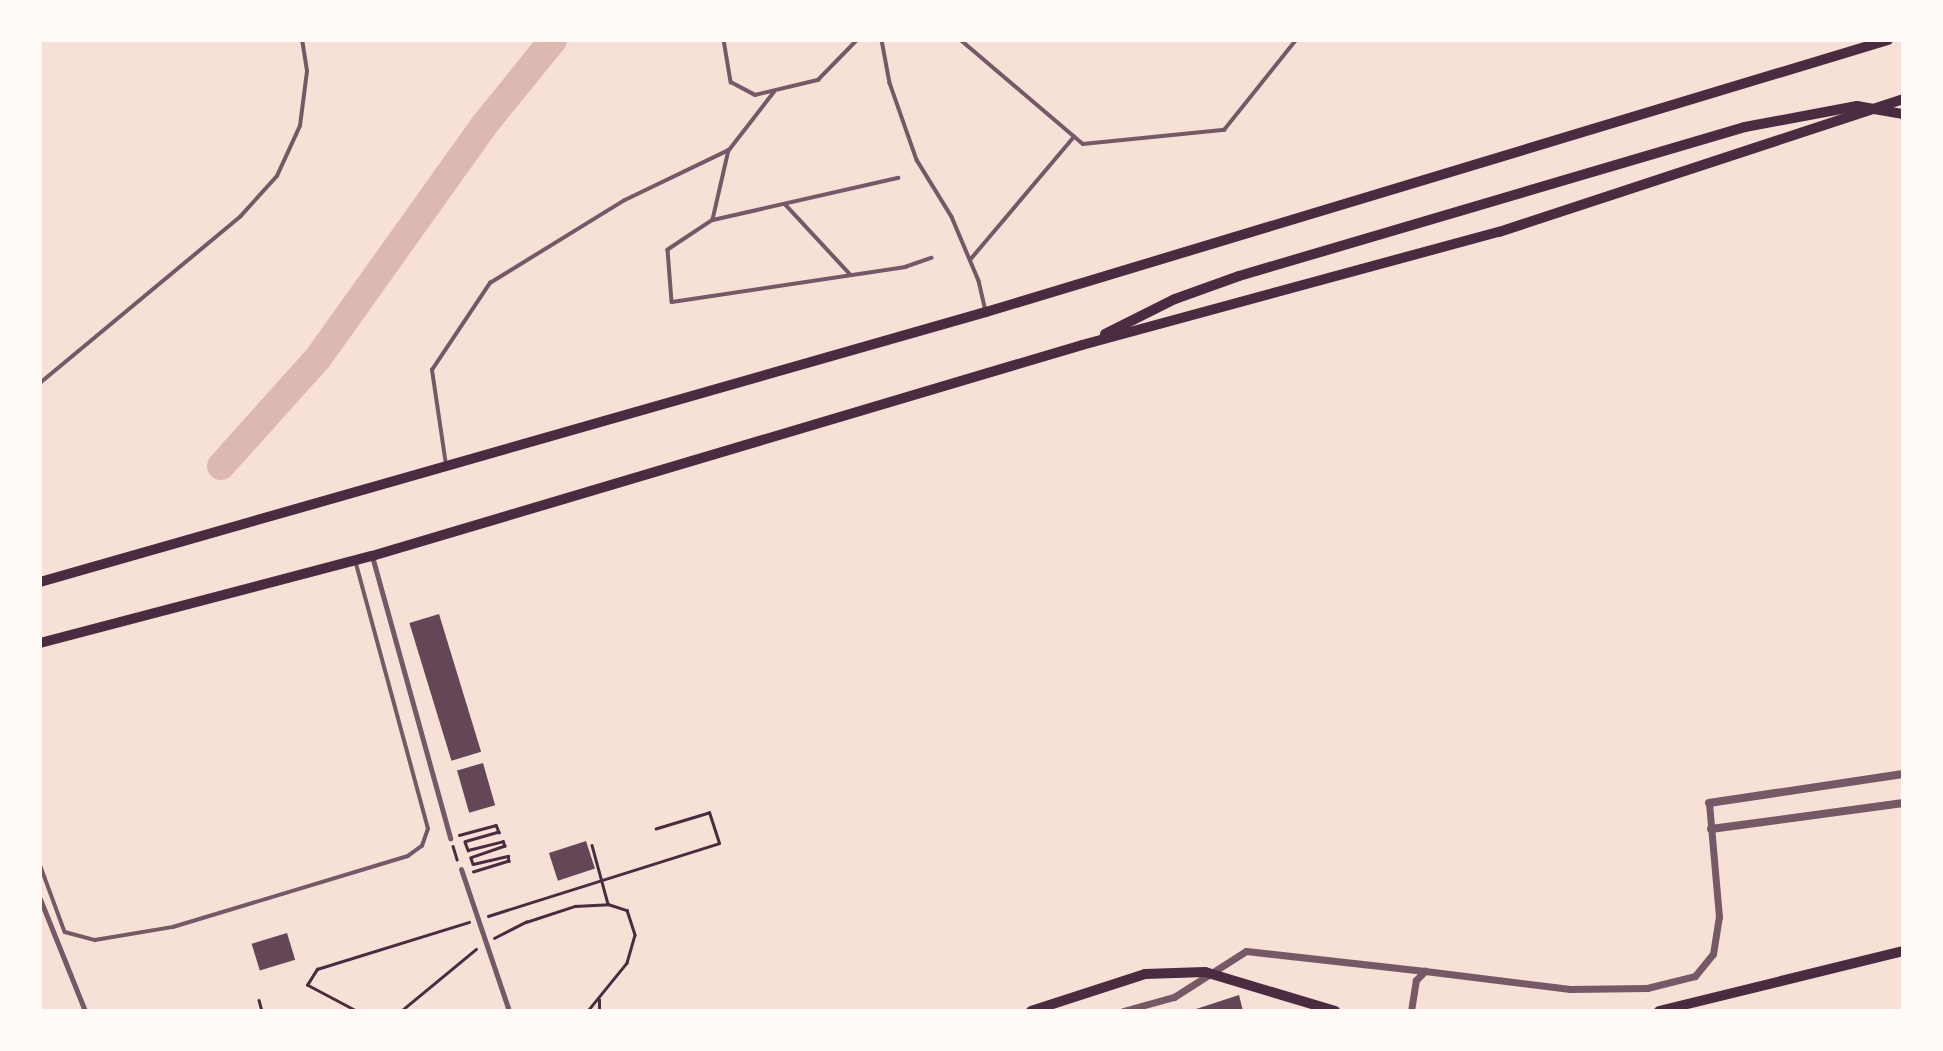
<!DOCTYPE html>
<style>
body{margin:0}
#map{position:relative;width:1943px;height:1051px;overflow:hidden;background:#f7e1d7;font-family:Cabin,sans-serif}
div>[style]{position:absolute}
.river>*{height:28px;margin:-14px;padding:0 14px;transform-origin:14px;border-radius:14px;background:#dcb8b0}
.building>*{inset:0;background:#644757;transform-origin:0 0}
.path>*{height:2.5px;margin:-1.25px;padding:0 1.25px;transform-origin:1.25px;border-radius:1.25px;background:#4a2c40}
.service>*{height:3.5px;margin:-1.75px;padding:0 1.75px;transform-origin:1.75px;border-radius:1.75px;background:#755966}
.pedestrian>*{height:5px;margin:-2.5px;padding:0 2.5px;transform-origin:2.5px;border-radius:2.5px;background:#755966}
.minor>*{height:7px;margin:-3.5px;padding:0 3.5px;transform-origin:3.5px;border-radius:3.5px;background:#755966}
.tertiary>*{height:8px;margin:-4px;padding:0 4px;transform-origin:4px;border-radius:4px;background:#755966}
.secondary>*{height:10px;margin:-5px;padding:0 5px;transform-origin:5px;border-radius:5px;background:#4a2c40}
.primary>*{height:10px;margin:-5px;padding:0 5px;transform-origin:5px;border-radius:5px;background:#4a2c40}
span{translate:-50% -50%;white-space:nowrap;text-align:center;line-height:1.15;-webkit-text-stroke:7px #fffaf5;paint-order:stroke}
.frame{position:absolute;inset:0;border:42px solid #fffaf5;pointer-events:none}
</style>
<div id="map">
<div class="river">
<div style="left:221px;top:466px;width:145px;rotate:-48.1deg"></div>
<div style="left:318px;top:358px;width:287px;rotate:-54.5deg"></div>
<div style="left:485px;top:124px;width:108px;rotate:-51deg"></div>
</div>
<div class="building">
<div style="left:439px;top:614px;width:144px;height:31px;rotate:73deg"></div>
<div style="left:483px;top:763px;width:44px;height:27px;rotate:74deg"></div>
<div style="left:586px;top:841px;width:29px;height:39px;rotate:72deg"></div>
<div style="left:287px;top:933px;width:28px;height:37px;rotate:73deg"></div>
<div style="clip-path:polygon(1239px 995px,1243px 1011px,1193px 1011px,1193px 1010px)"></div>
</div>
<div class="path">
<div style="left:459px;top:835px;width:38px;rotate:-15deg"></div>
<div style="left:496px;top:825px;width:8px;rotate:67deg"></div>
<div style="left:499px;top:832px;width:35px;rotate:164deg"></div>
<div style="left:465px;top:842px;width:9px;rotate:69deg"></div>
<div style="left:468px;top:850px;width:36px;rotate:-14deg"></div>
<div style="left:503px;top:841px;width:5px;rotate:68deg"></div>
<div style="left:505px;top:846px;width:36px;rotate:161deg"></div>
<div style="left:471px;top:858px;width:6px;rotate:72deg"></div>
<div style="left:473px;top:864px;width:36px;rotate:-13deg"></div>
<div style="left:508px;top:856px;width:5px;rotate:79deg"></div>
<div style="left:509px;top:861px;width:37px;rotate:163deg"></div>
<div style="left:592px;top:845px;width:61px;rotate:74.8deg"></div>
<div style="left:453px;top:846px;width:14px;rotate:73deg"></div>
<div style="left:488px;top:916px;width:242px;rotate:-17.5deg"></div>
<div style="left:719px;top:843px;width:32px;rotate:-108deg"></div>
<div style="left:709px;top:813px;width:55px;rotate:163.2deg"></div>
<div style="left:494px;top:938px;width:36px;rotate:-27deg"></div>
<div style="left:526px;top:922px;width:52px;rotate:-18.1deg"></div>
<div style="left:575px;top:906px;width:33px;rotate:-3deg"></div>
<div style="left:608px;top:904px;width:20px;rotate:18deg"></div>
<div style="left:627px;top:910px;width:26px;rotate:72deg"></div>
<div style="left:635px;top:935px;width:29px;rotate:106deg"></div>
<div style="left:627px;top:963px;width:62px;rotate:129.1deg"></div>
<div style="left:259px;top:1000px;width:11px;rotate:75deg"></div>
<div style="left:356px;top:1011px;width:55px;rotate:-152deg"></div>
<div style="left:307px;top:985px;width:19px;rotate:-58deg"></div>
<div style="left:317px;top:969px;width:159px;rotate:-17.2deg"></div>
<div style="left:401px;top:1011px;width:97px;rotate:-39.6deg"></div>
<div style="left:599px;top:1011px;width:11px;rotate:-90deg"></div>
</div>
<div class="service">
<div style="left:724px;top:40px;width:43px;rotate:80.5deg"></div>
<div style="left:731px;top:82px;width:27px;rotate:28deg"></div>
<div style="left:755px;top:95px;width:65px;rotate:-13.4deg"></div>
<div style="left:818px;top:80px;width:56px;rotate:-45.7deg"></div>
<div style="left:882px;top:40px;width:44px;rotate:79.5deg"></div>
<div style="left:890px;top:83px;width:82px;rotate:70.7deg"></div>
<div style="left:917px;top:160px;width:67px;rotate:58.4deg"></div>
<div style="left:952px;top:217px;width:69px;rotate:67.1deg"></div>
<div style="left:979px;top:281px;width:31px;rotate:77deg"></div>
<div style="left:961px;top:40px;width:160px;rotate:40.4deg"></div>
<div style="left:1083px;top:144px;width:142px;rotate:-5.7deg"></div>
<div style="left:1224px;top:130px;width:115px;rotate:-51.3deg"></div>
<div style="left:729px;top:150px;width:72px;rotate:102.9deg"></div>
<div style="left:713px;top:220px;width:54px;rotate:146.3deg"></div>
<div style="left:668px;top:250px;width:52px;rotate:85.6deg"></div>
<div style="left:672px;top:302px;width:236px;rotate:-8.5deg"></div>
<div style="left:905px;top:267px;width:28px;rotate:-19deg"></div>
<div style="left:785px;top:204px;width:96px;rotate:47.1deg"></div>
<div style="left:713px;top:220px;width:190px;rotate:-12.8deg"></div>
<div style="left:970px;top:260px;width:161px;rotate:-49.8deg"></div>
<div style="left:40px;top:383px;width:260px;rotate:-39.7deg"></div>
<div style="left:240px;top:217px;width:55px;rotate:-47.9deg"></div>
<div style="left:277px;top:176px;width:55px;rotate:-65.3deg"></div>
<div style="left:300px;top:126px;width:55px;rotate:-82.7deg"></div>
<div style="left:307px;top:71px;width:31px;rotate:-99deg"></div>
<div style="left:446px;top:465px;width:96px;rotate:-98.4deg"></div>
<div style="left:432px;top:370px;width:105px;rotate:-56.3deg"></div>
<div style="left:490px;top:283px;width:158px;rotate:-31.6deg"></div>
<div style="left:625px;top:200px;width:115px;rotate:-25.7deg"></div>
<div style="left:729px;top:150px;width:73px;rotate:-52.2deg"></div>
<div style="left:40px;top:864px;width:72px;rotate:69.8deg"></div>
<div style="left:65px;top:932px;width:31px;rotate:15deg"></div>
<div style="left:95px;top:940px;width:79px;rotate:-9.5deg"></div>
<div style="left:173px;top:927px;width:245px;rotate:-16.8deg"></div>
<div style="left:408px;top:856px;width:17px;rotate:-36deg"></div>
<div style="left:422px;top:846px;width:18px;rotate:-71deg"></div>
<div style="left:428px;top:829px;width:278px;rotate:-105.2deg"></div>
</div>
<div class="pedestrian">
<div style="left:372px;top:556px;width:293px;rotate:74.5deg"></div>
<div style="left:461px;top:869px;width:150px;rotate:71.3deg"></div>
<div style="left:40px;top:899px;width:121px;rotate:68.1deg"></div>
</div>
<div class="minor">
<div style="left:1123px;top:1011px;width:53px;rotate:-15.4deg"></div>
<div style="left:1174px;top:997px;width:85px;rotate:-32.6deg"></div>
<div style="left:1246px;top:951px;width:180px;rotate:6.4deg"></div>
<div style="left:1411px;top:1011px;width:31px;rotate:-81deg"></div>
<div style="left:1416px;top:980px;width:13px;rotate:-45deg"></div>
<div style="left:1425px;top:971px;width:146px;rotate:7.1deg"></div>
<div style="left:1570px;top:989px;width:77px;rotate:-0.7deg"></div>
<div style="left:1647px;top:988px;width:49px;rotate:-14deg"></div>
<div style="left:1695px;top:976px;width:28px;rotate:-51deg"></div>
<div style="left:1713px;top:954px;width:37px;rotate:-81deg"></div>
<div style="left:1719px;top:917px;width:114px;rotate:-95deg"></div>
</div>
<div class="tertiary">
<div style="left:1709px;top:803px;width:196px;rotate:-8.5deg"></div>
<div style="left:1711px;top:829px;width:194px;rotate:-7.7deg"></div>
</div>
<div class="secondary">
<div style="left:1031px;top:1011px;width:120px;rotate:-18deg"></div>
<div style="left:1145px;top:974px;width:60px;rotate:-1.9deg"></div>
<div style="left:1205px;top:972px;width:136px;rotate:16.7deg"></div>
<div style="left:1659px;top:1011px;width:251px;rotate:-13.8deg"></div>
</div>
<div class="primary">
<div style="left:1105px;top:334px;width:78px;rotate:-26.6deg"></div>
<div style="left:1175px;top:299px;width:68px;rotate:-19.8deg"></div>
<div style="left:1239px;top:276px;width:527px;rotate:-16.41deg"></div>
<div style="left:1745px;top:127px;width:114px;rotate:-10.6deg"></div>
<div style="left:1857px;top:106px;width:47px;rotate:9.9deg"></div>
<div style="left:40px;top:582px;width:984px;rotate:-15.93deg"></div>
<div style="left:986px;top:312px;width:942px;rotate:-16.78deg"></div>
<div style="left:40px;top:643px;width:343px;rotate:-14.7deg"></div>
<div style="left:372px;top:556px;width:741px;rotate:-16.55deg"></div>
<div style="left:1082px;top:345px;width:432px;rotate:-15.2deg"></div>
<div style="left:1499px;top:232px;width:425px;rotate:-18.2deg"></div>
</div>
<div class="frame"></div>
</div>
